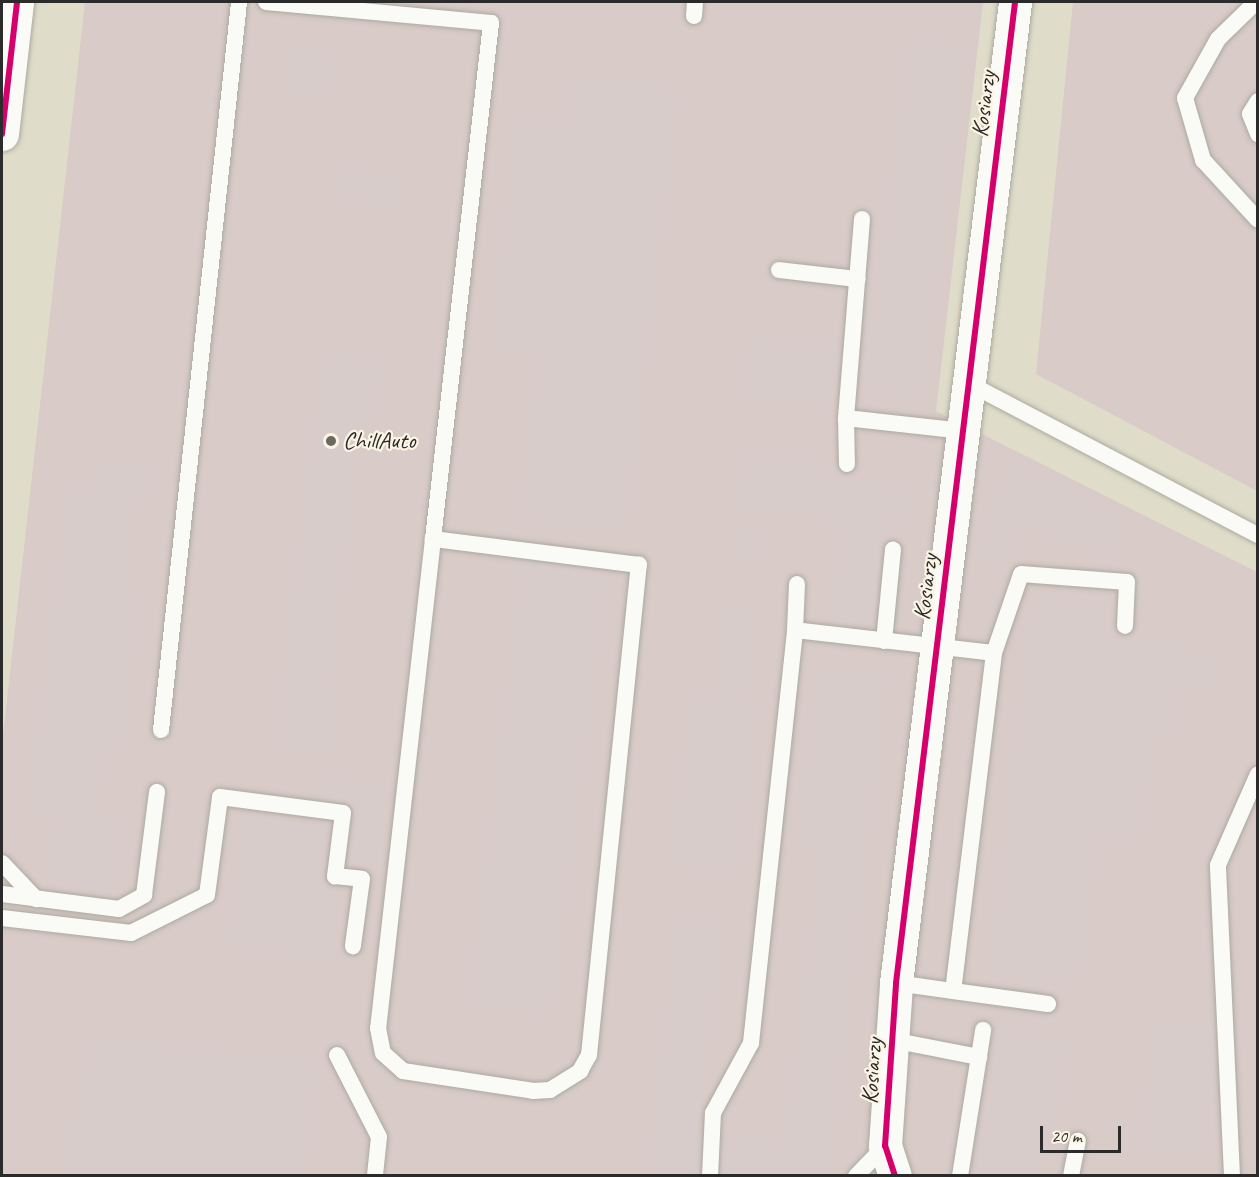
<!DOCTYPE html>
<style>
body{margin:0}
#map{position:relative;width:1259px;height:1177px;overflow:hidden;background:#dfdcc9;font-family:Caveat,sans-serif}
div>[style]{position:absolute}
.industrial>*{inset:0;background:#d8cbc8}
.building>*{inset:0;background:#d8cccb;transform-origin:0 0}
.roads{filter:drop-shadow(0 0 2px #acaa9f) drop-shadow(0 0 2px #acaa9f)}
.service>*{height:16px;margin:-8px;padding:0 8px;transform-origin:8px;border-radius:8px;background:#fafaf7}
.minor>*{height:33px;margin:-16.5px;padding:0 16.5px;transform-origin:16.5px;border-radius:16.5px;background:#fafaf7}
.cycleway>*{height:6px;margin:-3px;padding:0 3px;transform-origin:3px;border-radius:3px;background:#d6006c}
.dots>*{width:16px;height:16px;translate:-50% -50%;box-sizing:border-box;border:3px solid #fcf5e5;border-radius:50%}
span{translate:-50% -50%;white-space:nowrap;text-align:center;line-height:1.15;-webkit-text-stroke:4.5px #fcf5e5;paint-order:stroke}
.street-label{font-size:24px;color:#2b2b2b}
.poi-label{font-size:24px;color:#2b2b2b}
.left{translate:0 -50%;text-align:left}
.frame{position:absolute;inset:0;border:3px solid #2b2b2b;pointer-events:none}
.scale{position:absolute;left:1040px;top:1126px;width:81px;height:27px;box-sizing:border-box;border:3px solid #2b2b2b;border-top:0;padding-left:8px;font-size:18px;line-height:21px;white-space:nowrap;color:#2b2b2b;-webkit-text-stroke:4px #fcf5e5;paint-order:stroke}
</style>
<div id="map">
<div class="industrial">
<div style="clip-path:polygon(85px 2px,983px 2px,936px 411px,1257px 572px,1257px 1175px,2px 1176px,2px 745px)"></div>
<div style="clip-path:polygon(1073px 2px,1257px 2px,1257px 491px,1036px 374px)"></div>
</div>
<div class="building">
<div style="clip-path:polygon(912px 43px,963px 49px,920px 393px,859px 386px,862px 354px,873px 355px)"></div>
<div style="left:292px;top:48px;width:37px;height:41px;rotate:6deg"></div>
<div style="clip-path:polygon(575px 80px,674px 91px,622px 529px,523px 517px,543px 349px,494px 343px,521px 121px,569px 127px)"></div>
<div style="left:343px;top:171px;width:56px;height:25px;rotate:8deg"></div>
<div style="clip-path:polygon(751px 342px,841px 352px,838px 384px,831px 383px,829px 402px,746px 393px)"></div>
<div style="clip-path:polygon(326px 356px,378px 363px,371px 422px,359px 421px,324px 689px,335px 691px,327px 752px,278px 746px)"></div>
<div style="clip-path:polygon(747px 455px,822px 463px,820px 480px,909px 492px,906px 517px,885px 514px,874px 620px,864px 619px,863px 625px,835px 621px,845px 524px,808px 512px,741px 512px)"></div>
<div style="clip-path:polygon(98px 464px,149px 470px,147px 496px,131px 494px,119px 597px,135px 599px,118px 748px,101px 747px,93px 822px,120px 824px,114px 887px,49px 880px,58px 816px,31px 812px,72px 488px,94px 490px)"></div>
<div style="clip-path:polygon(1009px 465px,1022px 467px,1021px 475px,1047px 479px,1121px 519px,1104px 551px,1077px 536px,1075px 541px,1056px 531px,1015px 525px,1010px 562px,983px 559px,990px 509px,997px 510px)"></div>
<div style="left:736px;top:533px;width:20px;height:20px;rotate:6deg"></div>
<div style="left:526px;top:561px;width:77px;height:443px;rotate:7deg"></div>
<div style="clip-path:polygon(1039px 599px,1100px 606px,1098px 633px,1103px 637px,1179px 645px,1178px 654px,1208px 656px,1207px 687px,1174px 686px,1169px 732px,1149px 730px,1137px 838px,1093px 833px,1079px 963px,1068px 962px,1065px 983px,993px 975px,1031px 625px,1036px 626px)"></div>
<div style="clip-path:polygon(729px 605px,753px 608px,740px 704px,755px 706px,735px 869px,673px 862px,692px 698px,716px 701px)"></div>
<div style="clip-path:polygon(819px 672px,882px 679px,825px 1176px,721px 1176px,722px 1139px,788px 1146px,825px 842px,799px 839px)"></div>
<div style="clip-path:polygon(330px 779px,384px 786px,374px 866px,347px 863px,353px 810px,345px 803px,327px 800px)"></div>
<div style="clip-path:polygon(246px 817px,324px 827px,325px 821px,331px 822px,325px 875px,328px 884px,339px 887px,330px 956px,230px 944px)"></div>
<div style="clip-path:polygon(680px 921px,718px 925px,693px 1136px,701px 1137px,700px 1176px,650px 1176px)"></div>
<div style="left:1158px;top:1027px;width:56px;height:115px;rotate:7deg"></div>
<div style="left:1001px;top:1033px;width:65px;height:145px;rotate:9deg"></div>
<div style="clip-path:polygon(92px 1040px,314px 1066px,301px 1176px,61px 1176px,67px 1126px,80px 1127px)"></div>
</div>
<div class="roads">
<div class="service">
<div style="left:266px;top:2px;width:226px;rotate:5.3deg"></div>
<div style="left:491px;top:23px;width:519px;rotate:96.41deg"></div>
<div style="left:433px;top:539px;width:492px;rotate:96.4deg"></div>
<div style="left:378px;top:1028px;width:25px;rotate:79deg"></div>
<div style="left:383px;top:1053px;width:27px;rotate:42deg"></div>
<div style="left:403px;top:1071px;width:132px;rotate:8.7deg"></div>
<div style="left:533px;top:1091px;width:17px;rotate:-3deg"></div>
<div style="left:550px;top:1090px;width:36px;rotate:-32deg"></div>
<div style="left:580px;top:1071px;width:18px;rotate:-61deg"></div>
<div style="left:589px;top:1055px;width:493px;rotate:-84.2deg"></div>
<div style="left:639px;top:565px;width:208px;rotate:-172.8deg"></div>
<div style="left:1256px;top:2px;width:53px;rotate:135.8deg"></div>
<div style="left:1218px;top:39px;width:68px;rotate:119.2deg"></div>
<div style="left:1185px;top:98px;width:65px;rotate:73.8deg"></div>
<div style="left:1203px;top:160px;width:81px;rotate:47.5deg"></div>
<div style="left:694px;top:16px;width:14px;rotate:-86deg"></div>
<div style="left:1258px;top:101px;width:15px;rotate:122deg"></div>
<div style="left:1250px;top:114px;width:22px;rotate:68deg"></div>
<div style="left:862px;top:219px;width:200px;rotate:94.6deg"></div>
<div style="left:846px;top:418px;width:118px;rotate:6.3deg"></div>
<div style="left:779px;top:270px;width:79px;rotate:6.6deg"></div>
<div style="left:968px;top:383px;width:327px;rotate:27.7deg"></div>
<div style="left:846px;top:418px;width:46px;rotate:88.8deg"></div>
<div style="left:795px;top:630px;width:46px;rotate:-87.5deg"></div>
<div style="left:884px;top:641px;width:92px;rotate:-84.4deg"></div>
<div style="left:994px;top:653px;width:340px;rotate:96.9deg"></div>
<div style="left:953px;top:991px;width:96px;rotate:7.8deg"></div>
<div style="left:161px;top:730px;width:732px;rotate:-83.88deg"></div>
<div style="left:2px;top:863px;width:50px;rotate:46.6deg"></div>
<div style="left:2px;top:894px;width:118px;rotate:7.3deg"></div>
<div style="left:119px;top:909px;width:29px;rotate:-29deg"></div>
<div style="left:144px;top:895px;width:104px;rotate:-82.8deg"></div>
<div style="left:2px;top:918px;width:130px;rotate:6.6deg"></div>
<div style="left:131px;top:933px;width:85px;rotate:-26.6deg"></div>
<div style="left:207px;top:895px;width:99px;rotate:-82.4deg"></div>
<div style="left:220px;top:797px;width:124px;rotate:7.4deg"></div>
<div style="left:343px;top:813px;width:64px;rotate:97.2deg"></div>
<div style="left:335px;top:876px;width:27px;rotate:6deg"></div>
<div style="left:362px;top:879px;width:68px;rotate:97.7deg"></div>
<div style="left:896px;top:983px;width:58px;rotate:8deg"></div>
<div style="left:892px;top:1040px;width:89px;rotate:11.1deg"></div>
<div style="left:337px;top:1055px;width:92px;rotate:62.9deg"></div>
<div style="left:379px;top:1137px;width:39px;rotate:96deg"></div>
<div style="left:710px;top:1176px;width:63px;rotate:-87.3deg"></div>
<div style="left:713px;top:1113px;width:80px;rotate:-61.5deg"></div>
<div style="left:751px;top:1043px;width:415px;rotate:-83.9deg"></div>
<div style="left:795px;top:630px;width:200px;rotate:6.6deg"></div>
<div style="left:994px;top:653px;width:83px;rotate:-71.1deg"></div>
<div style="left:1021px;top:574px;width:106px;rotate:4.3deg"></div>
<div style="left:1127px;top:582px;width:44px;rotate:92.6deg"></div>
<div style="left:856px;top:1176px;width:42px;rotate:-46deg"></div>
<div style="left:960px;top:1176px;width:148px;rotate:-81deg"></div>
<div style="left:1071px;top:1176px;width:36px;rotate:-79deg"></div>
<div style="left:1232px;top:1176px;width:311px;rotate:-92.6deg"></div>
<div style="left:1218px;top:865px;width:99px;rotate:-66.3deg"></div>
</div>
<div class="minor">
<div style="left:2px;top:134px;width:133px;rotate:-83.5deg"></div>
<div style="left:895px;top:1176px;width:32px;rotate:-108deg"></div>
<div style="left:885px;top:1146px;width:163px;rotate:-86.1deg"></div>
<div style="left:896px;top:983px;width:988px;rotate:-83.08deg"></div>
</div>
</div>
<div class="cycleway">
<div style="left:2px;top:134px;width:133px;rotate:-83.5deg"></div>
<div style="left:895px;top:1176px;width:32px;rotate:-108deg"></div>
<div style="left:885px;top:1146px;width:163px;rotate:-86.1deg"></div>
<div style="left:896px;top:983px;width:988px;rotate:-83.08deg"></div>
</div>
<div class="dots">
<div style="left:331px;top:441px;background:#6a6962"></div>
</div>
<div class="street-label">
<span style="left:984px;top:104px;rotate:-83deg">Kosiarzy</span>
<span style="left:926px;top:587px;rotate:-83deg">Kosiarzy</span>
<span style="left:872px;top:1071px;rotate:-86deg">Kosiarzy</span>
</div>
<div class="poi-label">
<span class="left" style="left:343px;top:441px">ChillAuto</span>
</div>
<div class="frame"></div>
<div class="scale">20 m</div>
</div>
